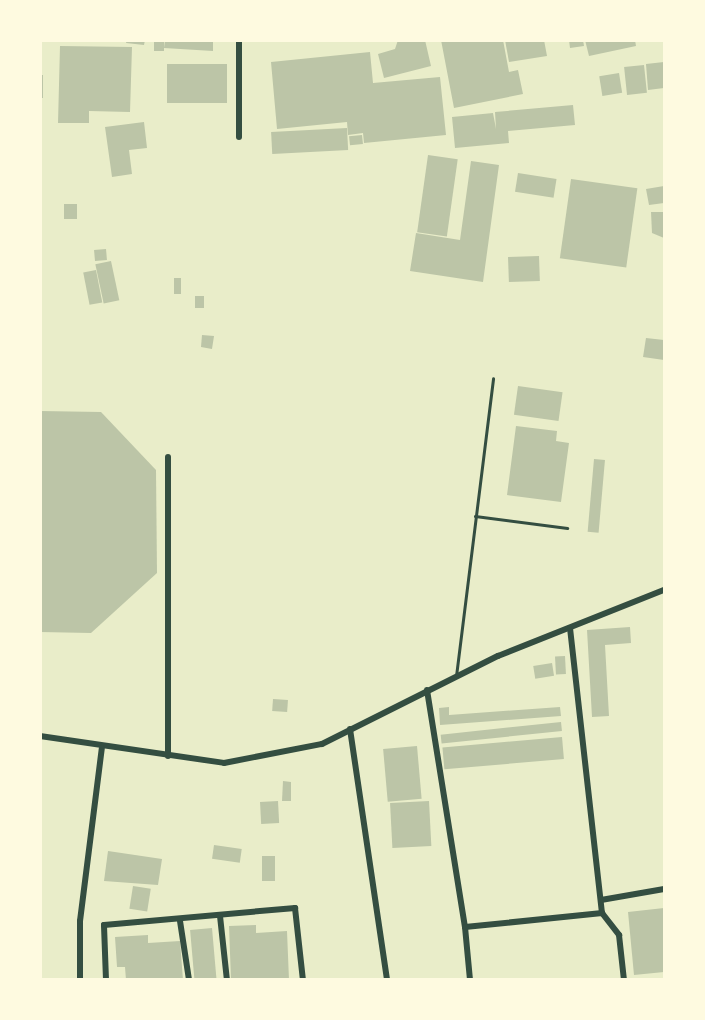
<!DOCTYPE html>
<style>
body{margin:0}
#map{position:relative;width:705px;height:1020px;overflow:hidden;background:#e9edc9;font-family:"Roboto Condensed",sans-serif}
div>[style]{position:absolute}
.building>*{inset:0;background:#bcc5a7;transform-origin:0 0}
.service>*{height:3px;margin:-1.5px;padding:0 1.5px;transform-origin:1.5px;border-radius:1.5px;background:#344e41}
.minor>*{height:6px;margin:-3px;padding:0 3px;transform-origin:3px;border-radius:3px;background:#344e41}
span{translate:-50% -50%;white-space:nowrap;text-align:center;line-height:1.15;-webkit-text-stroke:6px #fefae0;paint-order:stroke}
.frame{position:absolute;inset:0;border:42px solid #fefae0;pointer-events:none}
</style>
<div id="map">
<div class="building">
<div style="clip-path:polygon(127px 40px,145px 40px,144px 45px,126px 43px)"></div>
<div style="left:154px;top:40px;width:10px;height:11px"></div>
<div style="clip-path:polygon(165px 40px,213px 40px,213px 51px,164px 48px)"></div>
<div style="clip-path:polygon(398px 40px,425px 40px,431px 66px,384px 78px,378px 54px,395px 49px)"></div>
<div style="clip-path:polygon(441px 40px,503px 40px,509px 72px,518px 70px,523px 94px,454px 108px)"></div>
<div style="clip-path:polygon(505px 40px,544px 40px,547px 56px,509px 62px)"></div>
<div style="clip-path:polygon(569px 40px,583px 40px,584px 46px,570px 48px)"></div>
<div style="clip-path:polygon(585px 40px,635px 40px,636px 46px,589px 56px)"></div>
<div style="clip-path:polygon(60px 46px,132px 47px,130px 112px,89px 111px,89px 123px,58px 123px)"></div>
<div style="clip-path:polygon(370px 52px,373px 83px,440px 77px,446px 135px,364px 143px,363px 133px,348px 135px,347px 122px,277px 129px,271px 62px)"></div>
<div style="clip-path:polygon(664px 62px,664px 88px,648px 90px,646px 64px)"></div>
<div style="left:227px;top:64px;width:39px;height:60px;rotate:90deg"></div>
<div style="left:644px;top:65px;width:28px;height:20px;rotate:84deg"></div>
<div style="left:619px;top:73px;width:20px;height:20px;rotate:81deg"></div>
<div style="left:40px;top:75px;width:3px;height:23px"></div>
<div style="clip-path:polygon(573px 105px,575px 125px,508px 131px,509px 143px,455px 148px,452px 117px,493px 113px,496px 129px,495px 112px)"></div>
<div style="clip-path:polygon(144px 122px,147px 148px,129px 150px,132px 174px,112px 177px,105px 127px)"></div>
<div style="left:347px;top:128px;width:22px;height:76px;rotate:87deg"></div>
<div style="left:362px;top:135px;width:9px;height:13px;rotate:84deg"></div>
<div style="left:428px;top:155px;width:30px;height:78px;rotate:8deg"></div>
<div style="clip-path:polygon(471px 161px,499px 165px,483px 282px,410px 271px,416px 233px,460px 240px)"></div>
<div style="left:518px;top:173px;width:39px;height:19px;rotate:9deg"></div>
<div style="left:571px;top:179px;width:67px;height:80px;rotate:8deg"></div>
<div style="clip-path:polygon(664px 186px,664px 203px,649px 205px,646px 189px)"></div>
<div style="left:64px;top:204px;width:13px;height:15px"></div>
<div style="clip-path:polygon(651px 212px,664px 212px,664px 238px,652px 233px)"></div>
<div style="left:106px;top:249px;width:11px;height:12px;rotate:85deg"></div>
<div style="left:539px;top:256px;width:25px;height:31px;rotate:88deg"></div>
<div style="left:111px;top:261px;width:40px;height:16px;rotate:78deg"></div>
<div style="left:96px;top:270px;width:33px;height:13px;rotate:79deg"></div>
<div style="left:174px;top:278px;width:7px;height:16px"></div>
<div style="left:195px;top:296px;width:9px;height:12px"></div>
<div style="clip-path:polygon(202px 335px,214px 336px,212px 349px,201px 347px)"></div>
<div style="clip-path:polygon(646px 338px,664px 340px,664px 360px,643px 357px)"></div>
<div style="left:518px;top:386px;width:45px;height:29px;rotate:8deg"></div>
<div style="clip-path:polygon(40px 411px,101px 412px,156px 470px,157px 573px,91px 633px,40px 632px)"></div>
<div style="clip-path:polygon(516px 426px,557px 431px,556px 441px,569px 443px,561px 502px,507px 495px)"></div>
<div style="left:594px;top:459px;width:11px;height:73px;rotate:5deg"></div>
<div style="clip-path:polygon(630px 627px,631px 643px,605px 645px,609px 716px,592px 717px,587px 630px)"></div>
<div style="left:565px;top:656px;width:18px;height:10px;rotate:87deg"></div>
<div style="left:552px;top:663px;width:13px;height:19px;rotate:81deg"></div>
<div style="left:273px;top:699px;width:15px;height:12px;rotate:4deg"></div>
<div style="clip-path:polygon(449px 707px,449px 715px,560px 707px,561px 716px,440px 725px,439px 708px)"></div>
<div style="left:561px;top:722px;width:9px;height:121px;rotate:84deg"></div>
<div style="left:562px;top:737px;width:22px;height:120px;rotate:85deg"></div>
<div style="left:417px;top:746px;width:53px;height:34px;rotate:85deg"></div>
<div style="clip-path:polygon(283px 781px,291px 782px,291px 801px,282px 801px)"></div>
<div style="left:278px;top:801px;width:22px;height:18px;rotate:87deg"></div>
<div style="left:429px;top:801px;width:45px;height:39px;rotate:87deg"></div>
<div style="left:214px;top:845px;width:28px;height:14px;rotate:8deg"></div>
<div style="clip-path:polygon(108px 851px,162px 859px,158px 885px,104px 881px)"></div>
<div style="left:262px;top:856px;width:13px;height:25px"></div>
<div style="left:133px;top:886px;width:18px;height:23px;rotate:9deg"></div>
<div style="clip-path:polygon(664px 908px,664px 972px,634px 975px,628px 912px)"></div>
<div style="clip-path:polygon(256px 925px,256px 933px,287px 931px,289px 980px,231px 980px,229px 926px)"></div>
<div style="left:212px;top:928px;width:52px;height:22px;rotate:85deg"></div>
<div style="clip-path:polygon(148px 935px,148px 943px,180px 941px,183px 980px,126px 980px,125px 967px,117px 967px,115px 937px)"></div>
</div>
<div class="service">
<div style="left:475px;top:516px;width:93px;rotate:7.4deg"></div>
<div style="left:456px;top:676px;width:300px;rotate:-82.9deg"></div>
</div>
<div class="minor">
<div style="left:239px;top:137px;width:97px;rotate:-90deg"></div>
<div style="left:570px;top:628px;width:287px;rotate:83.6deg"></div>
<div style="left:602px;top:913px;width:28px;rotate:52deg"></div>
<div style="left:619px;top:935px;width:45px;rotate:83.7deg"></div>
<div style="left:427px;top:690px;width:240px;rotate:80.9deg"></div>
<div style="left:465px;top:927px;width:138px;rotate:-5.8deg"></div>
<div style="left:350px;top:729px;width:254px;rotate:81.6deg"></div>
<div style="left:40px;top:736px;width:186px;rotate:8.3deg"></div>
<div style="left:224px;top:763px;width:100px;rotate:-11deg"></div>
<div style="left:322px;top:744px;width:197px;rotate:-26.6deg"></div>
<div style="left:498px;top:656px;width:179px;rotate:-21.7deg"></div>
<div style="left:168px;top:756px;width:299px;rotate:-90deg"></div>
<div style="left:601px;top:900px;width:64px;rotate:-9.9deg"></div>
<div style="left:220px;top:916px;width:64px;rotate:83.8deg"></div>
<div style="left:180px;top:921px;width:60px;rotate:81.3deg"></div>
<div style="left:465px;top:927px;width:53px;rotate:84.6deg"></div>
<div style="left:80px;top:980px;width:59px;rotate:-90deg"></div>
<div style="left:80px;top:921px;width:174px;rotate:-82.8deg"></div>
<div style="left:106px;top:980px;width:55px;rotate:-92.1deg"></div>
<div style="left:104px;top:925px;width:192px;rotate:-5.1deg"></div>
<div style="left:295px;top:908px;width:72px;rotate:83.7deg"></div>
</div>
<div class="frame"></div>
</div>
